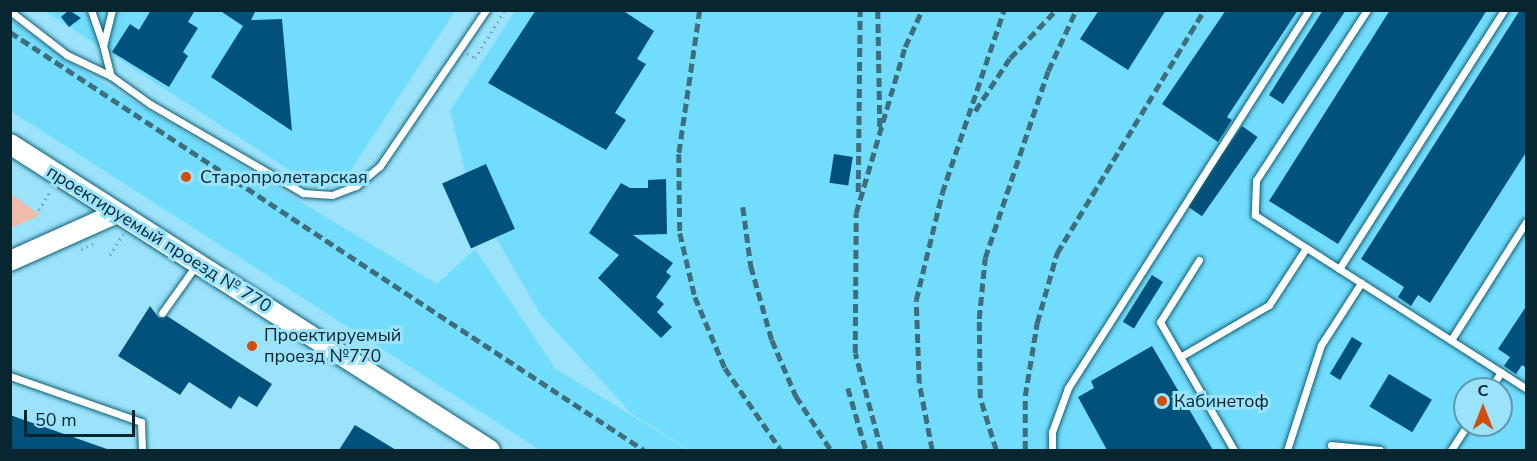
<!DOCTYPE html>
<meta charset="utf-8">
<style>
body{margin:0}
#map{position:relative;width:1537px;height:461px;overflow:hidden;background:#9be3fb;font-family:"Nunito Sans",sans-serif}
div>[style]{position:absolute}
.built>*{inset:0;background:#72dcfd}
.green>*{inset:0;background:#efbca9}
.building>*{inset:0;background:#00527c;transform-origin:0 0}
.path>*{height:3px;margin-top:-1.5px;transform-origin:0;background:repeating-linear-gradient(90deg,#6ca6ba 0 1.5px,transparent 0 6px)}
.roads{filter:drop-shadow(0 0 2px #0e6075) drop-shadow(0 0 2px #0e6075)}
.lane>*{height:7px;margin:-3.5px;padding:0 3.5px;transform-origin:3.5px;border-radius:3.5px;background:#fff}
.secondary>*{height:20px;margin:-10px;padding:0 10px;transform-origin:10px;border-radius:10px;background:#fff}
.rail>*{height:4.5px;margin-top:-2.25px;transform-origin:0;background:repeating-linear-gradient(90deg,#3e6d7b 0 9px,transparent 0 13.5px)}
.dots>*{width:16px;height:16px;translate:-50% -50%;box-sizing:border-box;border:3px solid #9be3fb;border-radius:50%}
span{translate:-50% -50%;white-space:nowrap;text-align:center;line-height:1.15;-webkit-text-stroke:6px #9be3fb;paint-order:stroke}
.poi-label{font-size:18px;color:#07262f}
.left{translate:0 -50%;text-align:left}
.street-label{font-size:18px;color:#07262f}
.frame{position:absolute;inset:0;border:12px solid #07262f;pointer-events:none}
.north{position:absolute;left:1453px;top:377px;width:60px;height:60px;box-sizing:border-box;background:#9be3fb;border:2px solid #6097a9;border-radius:50%;rotate:0deg;font-size:16px;font-weight:700;line-height:24px;text-align:center;color:#07262f}
.north::after{content:'';display:block;margin:auto;width:21px;height:27px;background:#d24d08;clip-path:polygon(50% 0,100% 100%,50% 72%,0 100%)}
.scale{position:absolute;left:24px;top:410px;width:111px;height:27px;box-sizing:border-box;border:3px solid #07262f;border-top:0;padding-left:8px;font-size:18px;line-height:21px;white-space:nowrap;color:#07262f;-webkit-text-stroke:4px #9be3fb;paint-order:stroke}
</style>
<div id="map">
<div class="built">
<div style="clip-path:polygon(45px 11px,455px 11px,347px 176px,297px 175px)"></div>
<div style="clip-path:polygon(evenodd,515px 11px,1526px 11px,1526px 450px,690px 450px,632px 414px,541px 315px,471px 195px,450px 111px,515px 11px,1465px 389px,1501px 389px,1501px 425px,1465px 425px,1465px 389px)"></div>
<div style="clip-path:polygon(11px 20px,72px 64px,437px 284px,475px 249px,556px 369px,688px 450px,540px 450px,11px 111px)"></div>
</div>
<div class="green">
<div style="clip-path:polygon(11px 194px,40px 215px,11px 228px)"></div>
</div>
<div class="building">
<div style="clip-path:polygon(69px 10px,81px 18px,69px 27px,61px 17px)"></div>
<div style="clip-path:polygon(151px 10px,195px 10px,188px 22px,198px 28px,183px 52px,188px 56px,169px 87px,112px 52px,130px 24px,139px 30px)"></div>
<div style="clip-path:polygon(219px 10px,256px 10px,251px 20px,282px 19px,292px 131px,211px 77px,243px 26px)"></div>
<div style="clip-path:polygon(536px 10px,622px 10px,654px 31px,637px 59px,646px 64px,615px 113px,626px 120px,606px 150px,488px 83px)"></div>
<div style="clip-path:polygon(1099px 10px,1166px 10px,1128px 70px,1080px 39px)"></div>
<div style="clip-path:polygon(1226px 10px,1298px 10px,1227px 117px,1232px 120px,1218px 142px,1162px 104px)"></div>
<div style="clip-path:polygon(1323px 10px,1346px 10px,1283px 104px,1269px 95px)"></div>
<div style="clip-path:polygon(1390px 10px,1487px 10px,1338px 244px,1269px 201px)"></div>
<div style="clip-path:polygon(1520px 10px,1527px 10px,1527px 151px,1430px 303px,1418px 295px,1411px 306px,1398px 297px,1404px 287px,1361px 259px)"></div>
<div style="left:1242px;top:126px;width:19px;height:97px;rotate:35deg"></div>
<div style="left:834px;top:154px;width:19px;height:29px;rotate:9deg"></div>
<div style="left:486px;top:164px;width:71px;height:48px;rotate:66deg"></div>
<div style="clip-path:polygon(666px 179px,667px 234px,633px 235px,673px 263px,666px 272px,671px 276px,656px 297px,664px 304px,657px 312px,672px 327px,661px 338px,598px 278px,619px 255px,589px 233px,621px 183px,630px 188px,648px 188px,648px 180px)"></div>
<div style="left:1152px;top:275px;width:13px;height:55px;rotate:32deg"></div>
<div style="clip-path:polygon(1527px 305px,1527px 368px,1522px 365px,1516px 374px,1504px 366px,1510px 357px,1498px 349px)"></div>
<div style="clip-path:polygon(150px 306px,159px 318px,167px 316px,272px 384px,257px 407px,239px 396px,231px 409px,189px 382px,180px 395px,118px 356px)"></div>
<div style="left:1352px;top:337px;width:12px;height:43px;rotate:31deg"></div>
<div style="clip-path:polygon(1152px 346px,1213px 450px,1107px 450px,1078px 397px,1094px 388px,1091px 381px)"></div>
<div style="left:1389px;top:374px;width:50px;height:38px;rotate:31deg"></div>
<div style="clip-path:polygon(10px 415px,107px 449px,107px 450px,10px 450px)"></div>
<div style="clip-path:polygon(355px 425px,396px 450px,339px 450px)"></div>
</div>
<div class="path">
<div style="left:467px;top:53px;width:9px;rotate:32deg"></div>
<div style="left:475px;top:58px;width:57px;rotate:-58deg"></div>
<div style="left:39px;top:210px;width:23px;rotate:-59deg"></div>
<div style="left:81px;top:249px;width:13px;rotate:-23deg"></div>
<div style="left:110px;top:255px;width:25px;rotate:-58deg"></div>
</div>
<div class="roads">
<div class="lane">
<div style="left:91px;top:10px;width:37px;rotate:71deg"></div>
<div style="left:112px;top:10px;width:36px;rotate:104deg"></div>
<div style="left:103px;top:45px;width:32px;rotate:76deg"></div>
<div style="left:111px;top:76px;width:48px;rotate:35.7deg"></div>
<div style="left:150px;top:104px;width:177px;rotate:30.2deg"></div>
<div style="left:303px;top:193px;width:29px;rotate:4deg"></div>
<div style="left:332px;top:195px;width:26px;rotate:-21deg"></div>
<div style="left:356px;top:186px;width:31px;rotate:-40deg"></div>
<div style="left:380px;top:166px;width:189px;rotate:-55.8deg"></div>
<div style="left:1367px;top:10px;width:203px;rotate:123.1deg"></div>
<div style="left:1256px;top:180px;width:35px;rotate:92deg"></div>
<div style="left:1255px;top:215px;width:322px;rotate:32.6deg"></div>
<div style="left:10px;top:11px;width:72px;rotate:37.7deg"></div>
<div style="left:67px;top:55px;width:49px;rotate:25.5deg"></div>
<div style="left:1199px;top:260px;width:73px;rotate:122.2deg"></div>
<div style="left:1160px;top:322px;width:148px;rotate:60deg"></div>
<div style="left:1339px;top:269px;width:307px;rotate:-57.5deg"></div>
<div style="left:162px;top:313px;width:60px;rotate:-54.5deg"></div>
<div style="left:1451px;top:340px;width:140px;rotate:-57.6deg"></div>
<div style="left:1180px;top:357px;width:103px;rotate:-30.3deg"></div>
<div style="left:1269px;top:305px;width:68px;rotate:-57deg"></div>
<div style="left:10px;top:376px;width:139px;rotate:19.3deg"></div>
<div style="left:141px;top:422px;width:28px;rotate:88deg"></div>
<div style="left:1490px;top:389px;width:20px;rotate:-57deg"></div>
<div style="left:1331px;top:445px;width:49px;rotate:5.8deg"></div>
<div style="left:1052px;top:450px;width:18px;rotate:-90deg"></div>
<div style="left:1052px;top:432px;width:47px;rotate:-70deg"></div>
<div style="left:1068px;top:388px;width:448px;rotate:-57.5deg"></div>
<div style="left:1287px;top:450px;width:110px;rotate:-72.1deg"></div>
<div style="left:1321px;top:345px;width:74px;rotate:-57.2deg"></div>
<div style="left:1451px;top:450px;width:30px;rotate:-57deg"></div>
</div>
<div class="secondary">
<div style="left:10px;top:144px;width:569px;rotate:32.52deg"></div>
<div style="left:10px;top:261px;width:117px;rotate:-24.2deg"></div>
</div>
</div>
<div class="rail">
<div style="left:700px;top:10px;width:146px;rotate:98.3deg"></div>
<div style="left:679px;top:154px;width:79px;rotate:89.3deg"></div>
<div style="left:680px;top:233px;width:66px;rotate:76.8deg"></div>
<div style="left:695px;top:297px;width:77px;rotate:67.1deg"></div>
<div style="left:725px;top:368px;width:99px;rotate:55.7deg"></div>
<div style="left:878px;top:10px;width:119px;rotate:89deg"></div>
<div style="left:10px;top:32px;width:759px;rotate:33.4deg"></div>
<div style="left:975px;top:111px;width:64px;rotate:-56.6deg"></div>
<div style="left:1010px;top:58px;width:66px;rotate:-46.2deg"></div>
<div style="left:858px;top:192px;width:182px;rotate:-89.4deg"></div>
<div style="left:743px;top:207px;width:60px;rotate:82.3deg"></div>
<div style="left:751px;top:266px;width:77px;rotate:74.2deg"></div>
<div style="left:772px;top:340px;width:61px;rotate:66.8deg"></div>
<div style="left:796px;top:396px;width:64px;rotate:57.1deg"></div>
<div style="left:848px;top:388px;width:65px;rotate:73.8deg"></div>
<div style="left:881px;top:450px;width:100px;rotate:-105deg"></div>
<div style="left:855px;top:353px;width:140px;rotate:-89.6deg"></div>
<div style="left:856px;top:213px;width:173px;rotate:-73.6deg"></div>
<div style="left:905px;top:47px;width:41px;rotate:-65.3deg"></div>
<div style="left:932px;top:450px;width:68px;rotate:-101deg"></div>
<div style="left:919px;top:383px;width:83px;rotate:-92.1deg"></div>
<div style="left:916px;top:300px;width:110px;rotate:-76.3deg"></div>
<div style="left:942px;top:193px;width:193px;rotate:-71.3deg"></div>
<div style="left:996px;top:450px;width:54px;rotate:-107.1deg"></div>
<div style="left:980px;top:398px;width:79px;rotate:-90.7deg"></div>
<div style="left:979px;top:319px;width:61px;rotate:-84.4deg"></div>
<div style="left:985px;top:258px;width:197px;rotate:-71.4deg"></div>
<div style="left:1048px;top:71px;width:67px;rotate:-65.3deg"></div>
<div style="left:1025px;top:450px;width:54px;rotate:-90deg"></div>
<div style="left:1025px;top:396px;width:74px;rotate:-80.7deg"></div>
<div style="left:1037px;top:323px;width:73px;rotate:-74.1deg"></div>
<div style="left:1057px;top:253px;width:284px;rotate:-58.8deg"></div>
</div>
<div class="dots">
<div style="left:186px;top:177px;background:#d24d08"></div>
<div style="left:252px;top:346px;background:#d24d08"></div>
<div style="left:1162px;top:401px;background:#d24d08"></div>
</div>
<div class="poi-label">
<span class="left" style="left:200px;top:177px">Старопролетарская</span>
<span class="left" style="left:264px;top:346px">Проектируемый<br>проезд №770</span>
<span class="left" style="left:1174px;top:401px">Кабинетоф</span>
</div>
<div class="street-label">
<span style="left:159px;top:239px;rotate:32deg">проектируемый проезд № 770</span>
</div>
<div class="frame"></div>
<div class="north">С</div>
<div class="scale">50 m</div>
</div>
